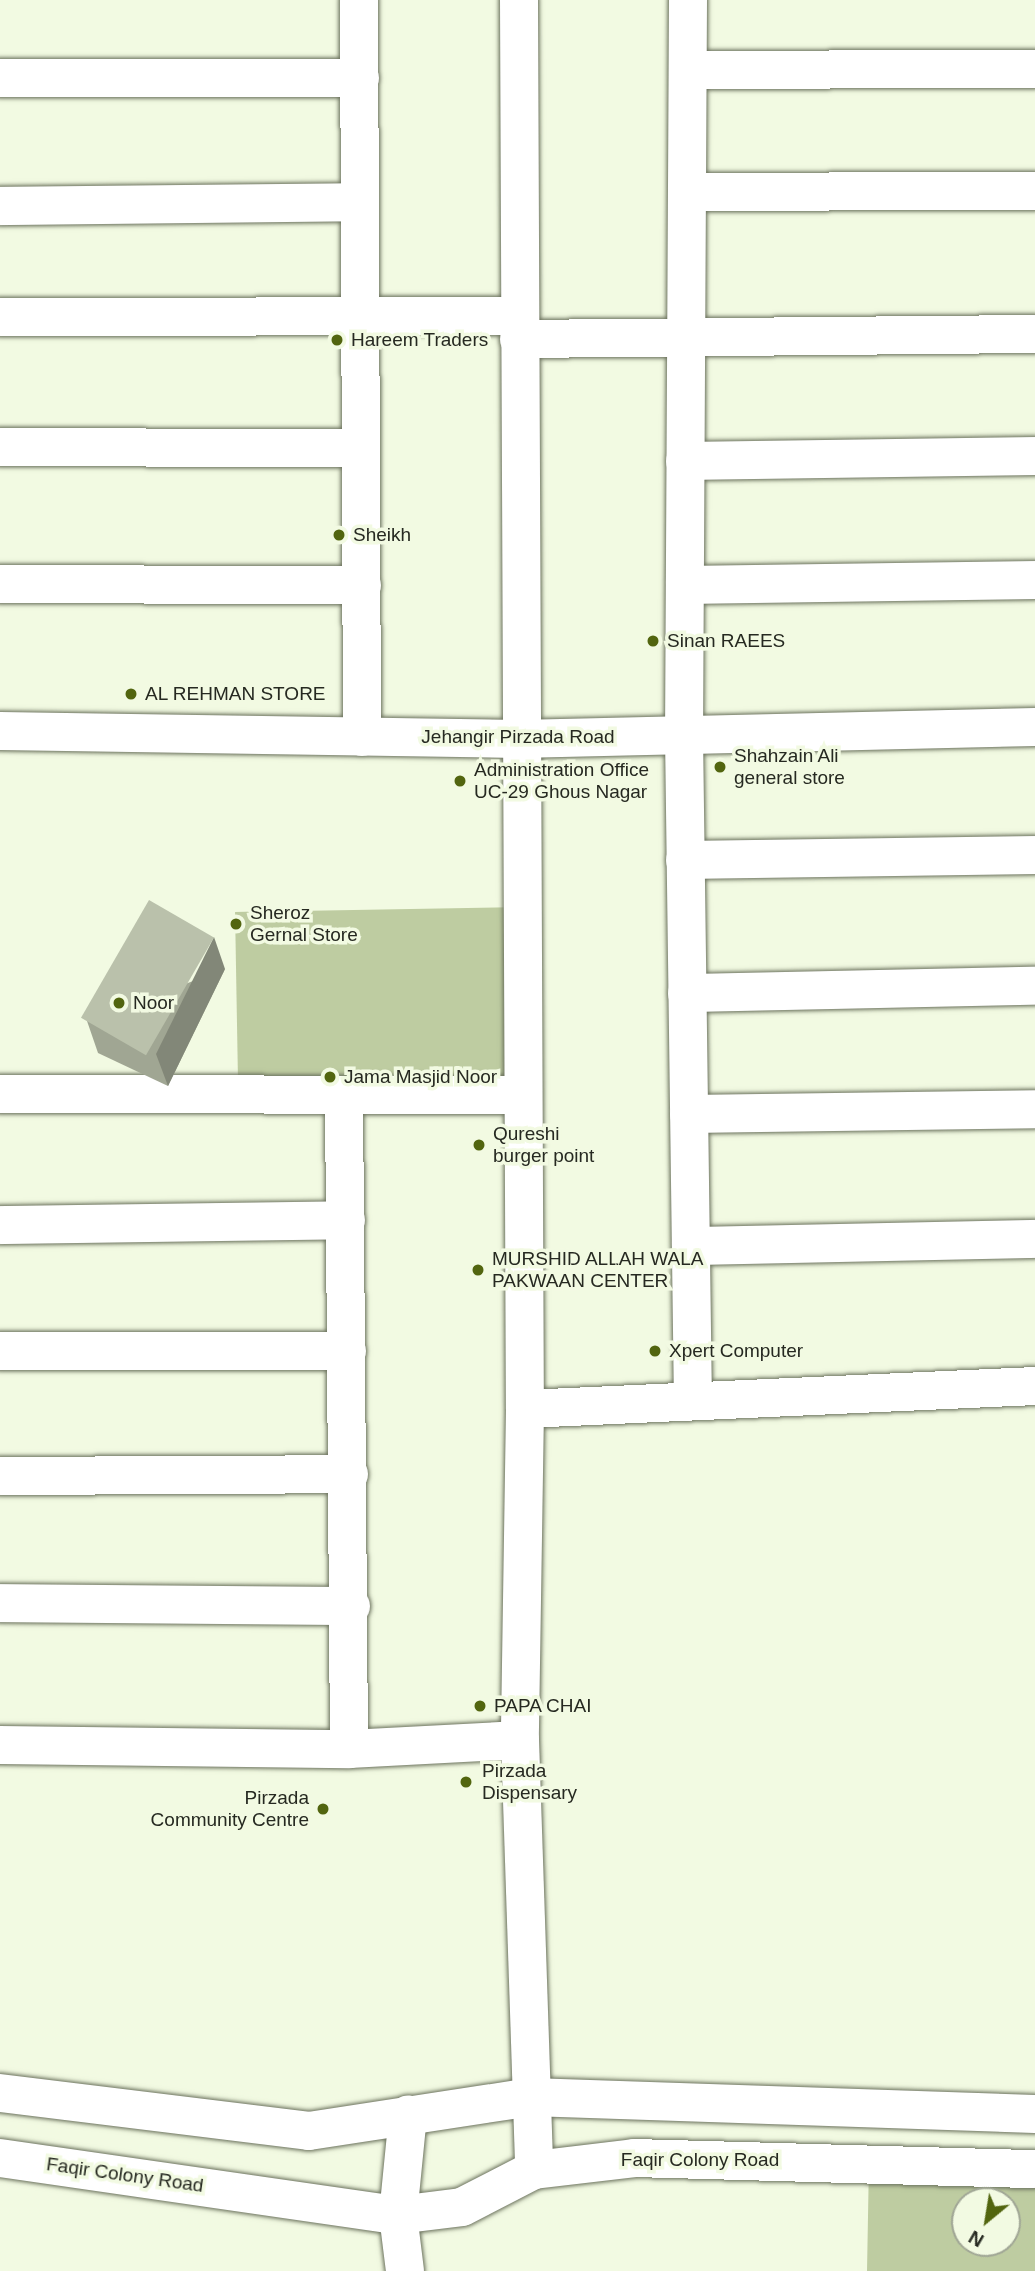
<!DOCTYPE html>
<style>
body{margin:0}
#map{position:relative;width:1035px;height:2271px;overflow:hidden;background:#f2fae2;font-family:Arial,sans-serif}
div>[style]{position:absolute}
.green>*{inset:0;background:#becca1;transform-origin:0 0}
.roads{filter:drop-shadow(0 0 2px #6c735e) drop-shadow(0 0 2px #6c735e)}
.minor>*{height:38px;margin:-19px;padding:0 19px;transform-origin:19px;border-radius:19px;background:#fff}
.tertiary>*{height:38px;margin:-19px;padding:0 19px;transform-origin:19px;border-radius:19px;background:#fff}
.secondary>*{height:38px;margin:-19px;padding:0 19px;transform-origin:19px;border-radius:19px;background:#fff}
.primary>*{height:38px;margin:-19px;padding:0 19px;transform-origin:19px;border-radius:19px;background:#fff}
.wall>*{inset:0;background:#a0a693}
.shaded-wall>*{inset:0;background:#828778}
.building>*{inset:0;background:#bac1ab;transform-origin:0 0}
.dots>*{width:19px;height:19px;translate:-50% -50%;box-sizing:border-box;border:4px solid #f2fae2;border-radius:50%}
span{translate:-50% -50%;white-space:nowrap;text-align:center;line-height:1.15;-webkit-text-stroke:7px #f2fae2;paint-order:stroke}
.poi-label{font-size:19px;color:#262921}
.left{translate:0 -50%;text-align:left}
.right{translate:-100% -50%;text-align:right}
.street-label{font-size:19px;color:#262921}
.north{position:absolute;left:951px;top:2187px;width:70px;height:70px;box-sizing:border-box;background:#f2fae2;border:2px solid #a0a695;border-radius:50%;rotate:210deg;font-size:19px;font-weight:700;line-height:28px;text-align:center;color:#262921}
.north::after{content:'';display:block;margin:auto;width:24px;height:32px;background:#52650f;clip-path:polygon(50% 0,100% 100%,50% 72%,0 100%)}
</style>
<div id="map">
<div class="green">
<div style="left:519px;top:907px;width:188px;height:284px;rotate:89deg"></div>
<div style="clip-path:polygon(evenodd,869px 2161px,1035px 2169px,1035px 2271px,867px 2271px,869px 2161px,965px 2201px,1007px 2201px,1007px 2243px,965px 2243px,965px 2201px)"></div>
</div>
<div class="roads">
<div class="minor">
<div style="left:359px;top:0;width:737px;rotate:89.77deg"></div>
<div style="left:688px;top:0;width:735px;rotate:90.31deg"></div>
<div style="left:684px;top:735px;width:666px;rotate:89.23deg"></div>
<div style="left:688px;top:70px;width:347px;rotate:-0.2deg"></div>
<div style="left:0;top:78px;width:360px"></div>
<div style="left:687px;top:192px;width:348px;rotate:-0.2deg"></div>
<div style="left:0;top:206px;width:360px;rotate:-0.6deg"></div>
<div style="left:0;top:317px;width:518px;rotate:-0.11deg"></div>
<div style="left:519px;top:339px;width:516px;rotate:-0.56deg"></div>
<div style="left:0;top:447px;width:361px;rotate:0.2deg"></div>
<div style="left:685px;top:461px;width:350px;rotate:-0.8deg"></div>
<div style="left:0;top:584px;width:362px;rotate:0.2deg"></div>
<div style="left:685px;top:585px;width:350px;rotate:-0.8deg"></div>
<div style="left:685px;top:860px;width:350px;rotate:-0.8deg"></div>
<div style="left:687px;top:993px;width:348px;rotate:-1.2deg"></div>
<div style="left:0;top:1094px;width:521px;rotate:0.11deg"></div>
<div style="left:344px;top:1095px;width:654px;rotate:89.56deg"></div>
<div style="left:689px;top:1114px;width:346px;rotate:-0.8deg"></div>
<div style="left:0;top:1225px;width:346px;rotate:-0.8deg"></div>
<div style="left:691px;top:1246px;width:344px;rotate:-1.2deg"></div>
<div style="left:0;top:1351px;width:347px"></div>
<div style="left:0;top:1476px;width:349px;rotate:-0.3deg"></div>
<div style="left:0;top:1603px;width:351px;rotate:0.5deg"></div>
<div style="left:0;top:1745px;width:349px;rotate:0.7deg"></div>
<div style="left:349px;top:1749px;width:171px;rotate:-3deg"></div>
</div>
<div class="tertiary">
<div style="left:0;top:731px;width:518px;rotate:0.88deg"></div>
<div style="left:518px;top:739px;width:517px;rotate:-1.33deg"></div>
<div style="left:525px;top:1409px;width:511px;rotate:-2.58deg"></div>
<div style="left:405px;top:2271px;width:56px;rotate:-97.1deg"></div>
<div style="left:398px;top:2215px;width:101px;rotate:-84.3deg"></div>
</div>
<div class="secondary">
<div style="left:519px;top:0;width:1409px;rotate:89.76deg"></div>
<div style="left:525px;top:1409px;width:331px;rotate:90.9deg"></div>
<div style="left:520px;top:1740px;width:430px;rotate:88.1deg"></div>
</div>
<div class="primary">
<div style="left:0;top:2093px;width:311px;rotate:7deg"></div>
<div style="left:309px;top:2131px;width:224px;rotate:-8.7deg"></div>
<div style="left:530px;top:2097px;width:505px;rotate:1.93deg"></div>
<div style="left:0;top:2158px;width:402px;rotate:8.2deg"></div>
<div style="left:398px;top:2215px;width:64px;rotate:-7.1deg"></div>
<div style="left:462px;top:2207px;width:81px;rotate:-27.2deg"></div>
<div style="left:534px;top:2170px;width:101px;rotate:-6.8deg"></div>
<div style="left:634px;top:2158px;width:401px;rotate:1.6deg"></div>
</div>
</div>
<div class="wall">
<div style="clip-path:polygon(225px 969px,168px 1086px,98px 1053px,87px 1021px)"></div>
</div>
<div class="shaded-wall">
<div style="clip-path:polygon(214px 937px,225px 969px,168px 1086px,156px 1054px)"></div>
</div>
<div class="building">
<div style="left:149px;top:900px;width:75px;height:136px;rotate:30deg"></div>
</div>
<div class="dots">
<div style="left:337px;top:340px;background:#52650f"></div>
<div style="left:339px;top:535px;background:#52650f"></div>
<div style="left:653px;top:641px;background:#52650f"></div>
<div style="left:131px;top:694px;background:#52650f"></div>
<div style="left:720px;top:767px;background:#52650f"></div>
<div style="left:460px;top:781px;background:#52650f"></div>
<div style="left:236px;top:924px;background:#52650f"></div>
<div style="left:119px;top:1003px;background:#52650f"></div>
<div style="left:330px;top:1077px;background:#52650f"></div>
<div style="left:479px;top:1145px;background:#52650f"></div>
<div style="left:478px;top:1270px;background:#52650f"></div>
<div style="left:655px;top:1351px;background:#52650f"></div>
<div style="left:480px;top:1706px;background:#52650f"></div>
<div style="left:466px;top:1782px;background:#52650f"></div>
<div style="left:323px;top:1809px;background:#52650f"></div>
</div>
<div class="poi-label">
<span class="left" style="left:351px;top:340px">Hareem Traders</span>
<span class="left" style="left:353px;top:535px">Sheikh</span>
<span class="left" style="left:667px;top:641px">Sinan RAEES</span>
<span class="left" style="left:145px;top:694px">AL REHMAN STORE</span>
<span class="left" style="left:734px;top:767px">Shahzain Ali<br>general store</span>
<span class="left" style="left:474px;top:781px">Administration Office<br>UC-29 Ghous Nagar</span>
<span class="left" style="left:250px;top:924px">Sheroz<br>Gernal Store</span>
<span class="left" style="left:133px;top:1003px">Noor</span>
<span class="left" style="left:344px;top:1077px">Jama Masjid Noor</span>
<span class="left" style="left:493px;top:1145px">Qureshi<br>burger point</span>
<span class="left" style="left:492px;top:1270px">MURSHID ALLAH WALA<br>PAKWAAN CENTER</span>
<span class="left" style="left:669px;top:1351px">Xpert Computer</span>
<span class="left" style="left:494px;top:1706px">PAPA CHAI</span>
<span class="left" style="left:482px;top:1782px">Pirzada<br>Dispensary</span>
<span class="right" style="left:309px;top:1809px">Pirzada<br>Community Centre</span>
</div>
<div class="street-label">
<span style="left:518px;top:737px">Jehangir Pirzada Road</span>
<span style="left:700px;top:2160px">Faqir Colony Road</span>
<span style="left:125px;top:2175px;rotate:8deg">Faqir Colony Road</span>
</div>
<div class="north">N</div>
</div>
